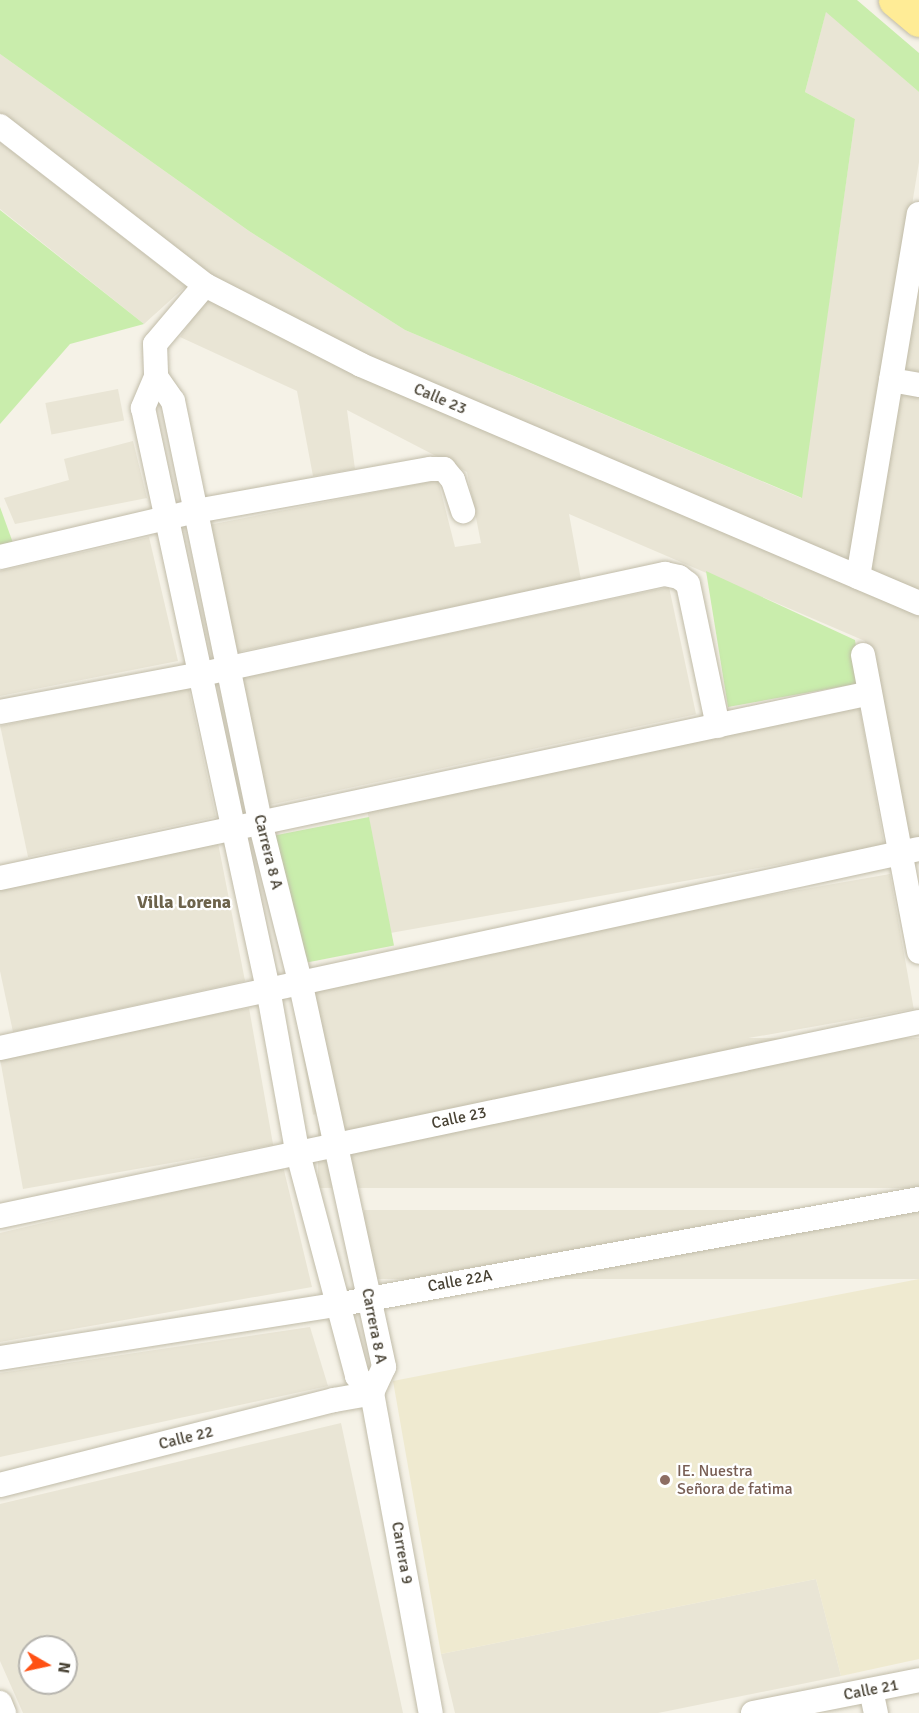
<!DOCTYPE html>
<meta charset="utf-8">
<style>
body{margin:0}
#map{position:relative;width:919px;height:1713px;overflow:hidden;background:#f5f2e7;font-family:Signika,sans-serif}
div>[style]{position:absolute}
.residential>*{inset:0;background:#e9e5d5;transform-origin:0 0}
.education>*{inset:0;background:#efead0}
.green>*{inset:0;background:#c9edac;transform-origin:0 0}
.roads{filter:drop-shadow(0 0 2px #c1bca9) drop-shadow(0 0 2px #c1bca9)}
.street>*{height:24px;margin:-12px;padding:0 12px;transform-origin:12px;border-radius:12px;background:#fff}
.primary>*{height:33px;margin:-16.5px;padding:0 16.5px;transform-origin:16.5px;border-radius:16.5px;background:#ffec96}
.dots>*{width:16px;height:16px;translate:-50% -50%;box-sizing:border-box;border:3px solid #fff;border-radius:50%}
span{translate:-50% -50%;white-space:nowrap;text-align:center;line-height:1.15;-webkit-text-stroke:4.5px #fff;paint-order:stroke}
.street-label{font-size:16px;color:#494335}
.education-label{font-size:16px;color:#785e54}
.left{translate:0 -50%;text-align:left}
.neighbourhood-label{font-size:18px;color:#6d634b;font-weight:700}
.north{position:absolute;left:18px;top:1635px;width:60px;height:60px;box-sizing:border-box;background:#fff;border:2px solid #b6b4ae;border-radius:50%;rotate:99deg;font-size:16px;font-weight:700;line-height:24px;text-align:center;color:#494335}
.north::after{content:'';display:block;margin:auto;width:21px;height:27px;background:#ff5114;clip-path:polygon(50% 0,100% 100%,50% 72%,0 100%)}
</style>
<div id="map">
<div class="residential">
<div style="clip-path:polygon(826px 11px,919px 92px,919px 162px,853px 566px,349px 354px,220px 286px,0 118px,0 54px,249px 231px,405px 330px,801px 498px,855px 119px,805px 92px)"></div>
<div style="clip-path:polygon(0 142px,186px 286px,144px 324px,0 209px)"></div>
<div style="clip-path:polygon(919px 267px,919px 372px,901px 369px)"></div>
<div style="clip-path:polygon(208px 295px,919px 616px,919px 839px,903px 843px,865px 641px,569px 514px,581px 580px,224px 655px,193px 528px,438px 480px,455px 547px,481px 543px,467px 472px,347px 410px,355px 469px,313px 476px,297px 391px,180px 337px)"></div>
<div style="clip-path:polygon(896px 386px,919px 389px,919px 594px,866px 574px)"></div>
<div style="left:118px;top:389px;width:32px;height:74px;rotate:79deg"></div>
<div style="clip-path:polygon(133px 441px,147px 498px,15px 524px,4px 498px,69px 480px,64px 459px)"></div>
<div style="clip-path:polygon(149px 537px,178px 661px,0 696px,0 571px)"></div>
<div style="left:669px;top:587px;width:130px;height:446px;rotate:78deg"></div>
<div style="left:188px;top:686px;width:134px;height:192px;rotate:78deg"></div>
<div style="left:860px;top:708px;width:140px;height:503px;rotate:80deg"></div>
<div style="clip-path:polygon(218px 843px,245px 981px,13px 1032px,0 971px,0 890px)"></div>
<div style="left:890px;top:874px;width:137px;height:610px;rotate:80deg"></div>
<div style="left:249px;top:1008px;width:139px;height:254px;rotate:80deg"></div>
<div style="left:919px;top:1038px;width:150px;height:601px;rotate:90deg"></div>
<div style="clip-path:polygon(283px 1166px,312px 1287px,0 1342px,0 1233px)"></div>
<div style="left:919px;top:1210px;width:69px;height:555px;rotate:90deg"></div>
<div style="clip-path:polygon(310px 1327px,328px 1386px,0 1457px,0 1373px)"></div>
<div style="clip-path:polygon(evenodd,341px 1423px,403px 1713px,23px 1713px,0 1661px,0 1504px,341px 1423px,30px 1647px,66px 1647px,66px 1683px,30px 1683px,30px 1647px)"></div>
<div style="clip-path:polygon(816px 1579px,841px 1676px,658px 1713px,455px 1713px,441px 1654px)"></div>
</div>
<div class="education">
<div style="clip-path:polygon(919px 1279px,919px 1659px,841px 1676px,816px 1579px,441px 1654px,393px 1381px)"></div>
</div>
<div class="green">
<div style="clip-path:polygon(0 0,857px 0,919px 53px,919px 92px,826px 12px,805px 92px,855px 119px,802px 498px,405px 330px,249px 231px,0 54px)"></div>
<div style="clip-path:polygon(0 210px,144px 324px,70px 344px,0 424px)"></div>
<div style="clip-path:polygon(0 507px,13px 543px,0 546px)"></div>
<div style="clip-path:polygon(706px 571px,855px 640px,861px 683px,728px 707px)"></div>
<div style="left:369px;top:817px;width:131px;height:103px;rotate:79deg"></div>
</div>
<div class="roads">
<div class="street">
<div style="left:0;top:126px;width:259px;rotate:37.8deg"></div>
<div style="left:205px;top:285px;width:175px;rotate:27.1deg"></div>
<div style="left:361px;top:365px;width:607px;rotate:23.1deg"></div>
<div style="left:205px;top:285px;width:77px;rotate:130.3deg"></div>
<div style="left:155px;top:344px;width:33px;rotate:88deg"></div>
<div style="left:156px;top:377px;width:29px;rotate:55deg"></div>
<div style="left:173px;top:401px;width:430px;rotate:78.3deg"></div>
<div style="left:260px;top:822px;width:164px;rotate:75.9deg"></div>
<div style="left:300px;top:981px;width:395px;rotate:77.7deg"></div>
<div style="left:384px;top:1367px;width:29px;rotate:115deg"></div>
<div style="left:156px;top:377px;width:34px;rotate:113deg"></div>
<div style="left:143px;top:408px;width:594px;rotate:77.86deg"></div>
<div style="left:268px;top:989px;width:164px;rotate:79.8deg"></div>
<div style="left:297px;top:1150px;width:234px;rotate:75.1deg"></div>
<div style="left:357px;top:1376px;width:23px;rotate:49deg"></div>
<div style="left:891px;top:380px;width:28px;rotate:10deg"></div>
<div style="left:0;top:557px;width:201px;rotate:-13.2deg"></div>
<div style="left:196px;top:511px;width:238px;rotate:-10.2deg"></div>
<div style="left:430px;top:469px;width:14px"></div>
<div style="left:444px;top:469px;width:14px;rotate:51deg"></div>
<div style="left:453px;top:480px;width:33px;rotate:72deg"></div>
<div style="left:858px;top:577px;width:368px;rotate:-80.5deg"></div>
<div style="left:863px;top:655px;width:302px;rotate:79.3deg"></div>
<div style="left:0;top:712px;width:206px;rotate:-10.7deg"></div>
<div style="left:202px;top:674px;width:474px;rotate:-12.2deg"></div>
<div style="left:665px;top:574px;width:14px;rotate:12deg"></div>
<div style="left:679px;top:577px;width:11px;rotate:38deg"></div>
<div style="left:688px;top:584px;width:145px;rotate:78.1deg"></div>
<div style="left:0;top:878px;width:889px;rotate:-12deg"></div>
<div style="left:0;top:1048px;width:940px;rotate:-12.22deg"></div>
<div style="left:0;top:1216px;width:939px;rotate:-11.92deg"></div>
<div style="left:0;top:1358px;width:340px;rotate:-9deg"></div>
<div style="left:336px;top:1305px;width:593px;rotate:-10.3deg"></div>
<div style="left:372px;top:1393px;width:325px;rotate:79.6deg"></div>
<div style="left:0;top:1485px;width:345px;rotate:-14.3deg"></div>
<div style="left:334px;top:1400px;width:39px;rotate:-10deg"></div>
<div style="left:871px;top:1690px;width:24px;rotate:78deg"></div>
<div style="left:0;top:1703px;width:11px;rotate:68deg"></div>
<div style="left:753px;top:1713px;width:169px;rotate:-11.2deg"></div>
</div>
<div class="primary">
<div style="left:895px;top:0;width:31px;rotate:40deg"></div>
</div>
</div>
<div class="dots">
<div style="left:665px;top:1480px;background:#8d6e63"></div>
</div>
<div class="street-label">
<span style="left:440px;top:399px;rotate:23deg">Calle 23</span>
<span style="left:268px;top:852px;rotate:76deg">Carrera 8 A</span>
<span style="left:459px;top:1118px;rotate:-12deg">Calle 23</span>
<span style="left:460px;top:1281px;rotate:-10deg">Calle 22A</span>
<span style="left:374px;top:1326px;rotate:79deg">Carrera 8 A</span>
<span style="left:186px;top:1438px;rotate:-14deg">Calle 22</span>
<span style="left:402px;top:1553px;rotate:80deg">Carrera 9</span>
<span style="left:871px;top:1690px;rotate:-11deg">Calle 21</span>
</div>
<div class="education-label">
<span class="left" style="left:677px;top:1480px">IE. Nuestra<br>Señora de fatima</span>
</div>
<div class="neighbourhood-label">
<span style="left:184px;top:902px">Villa Lorena</span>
</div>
<div class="north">N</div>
</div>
